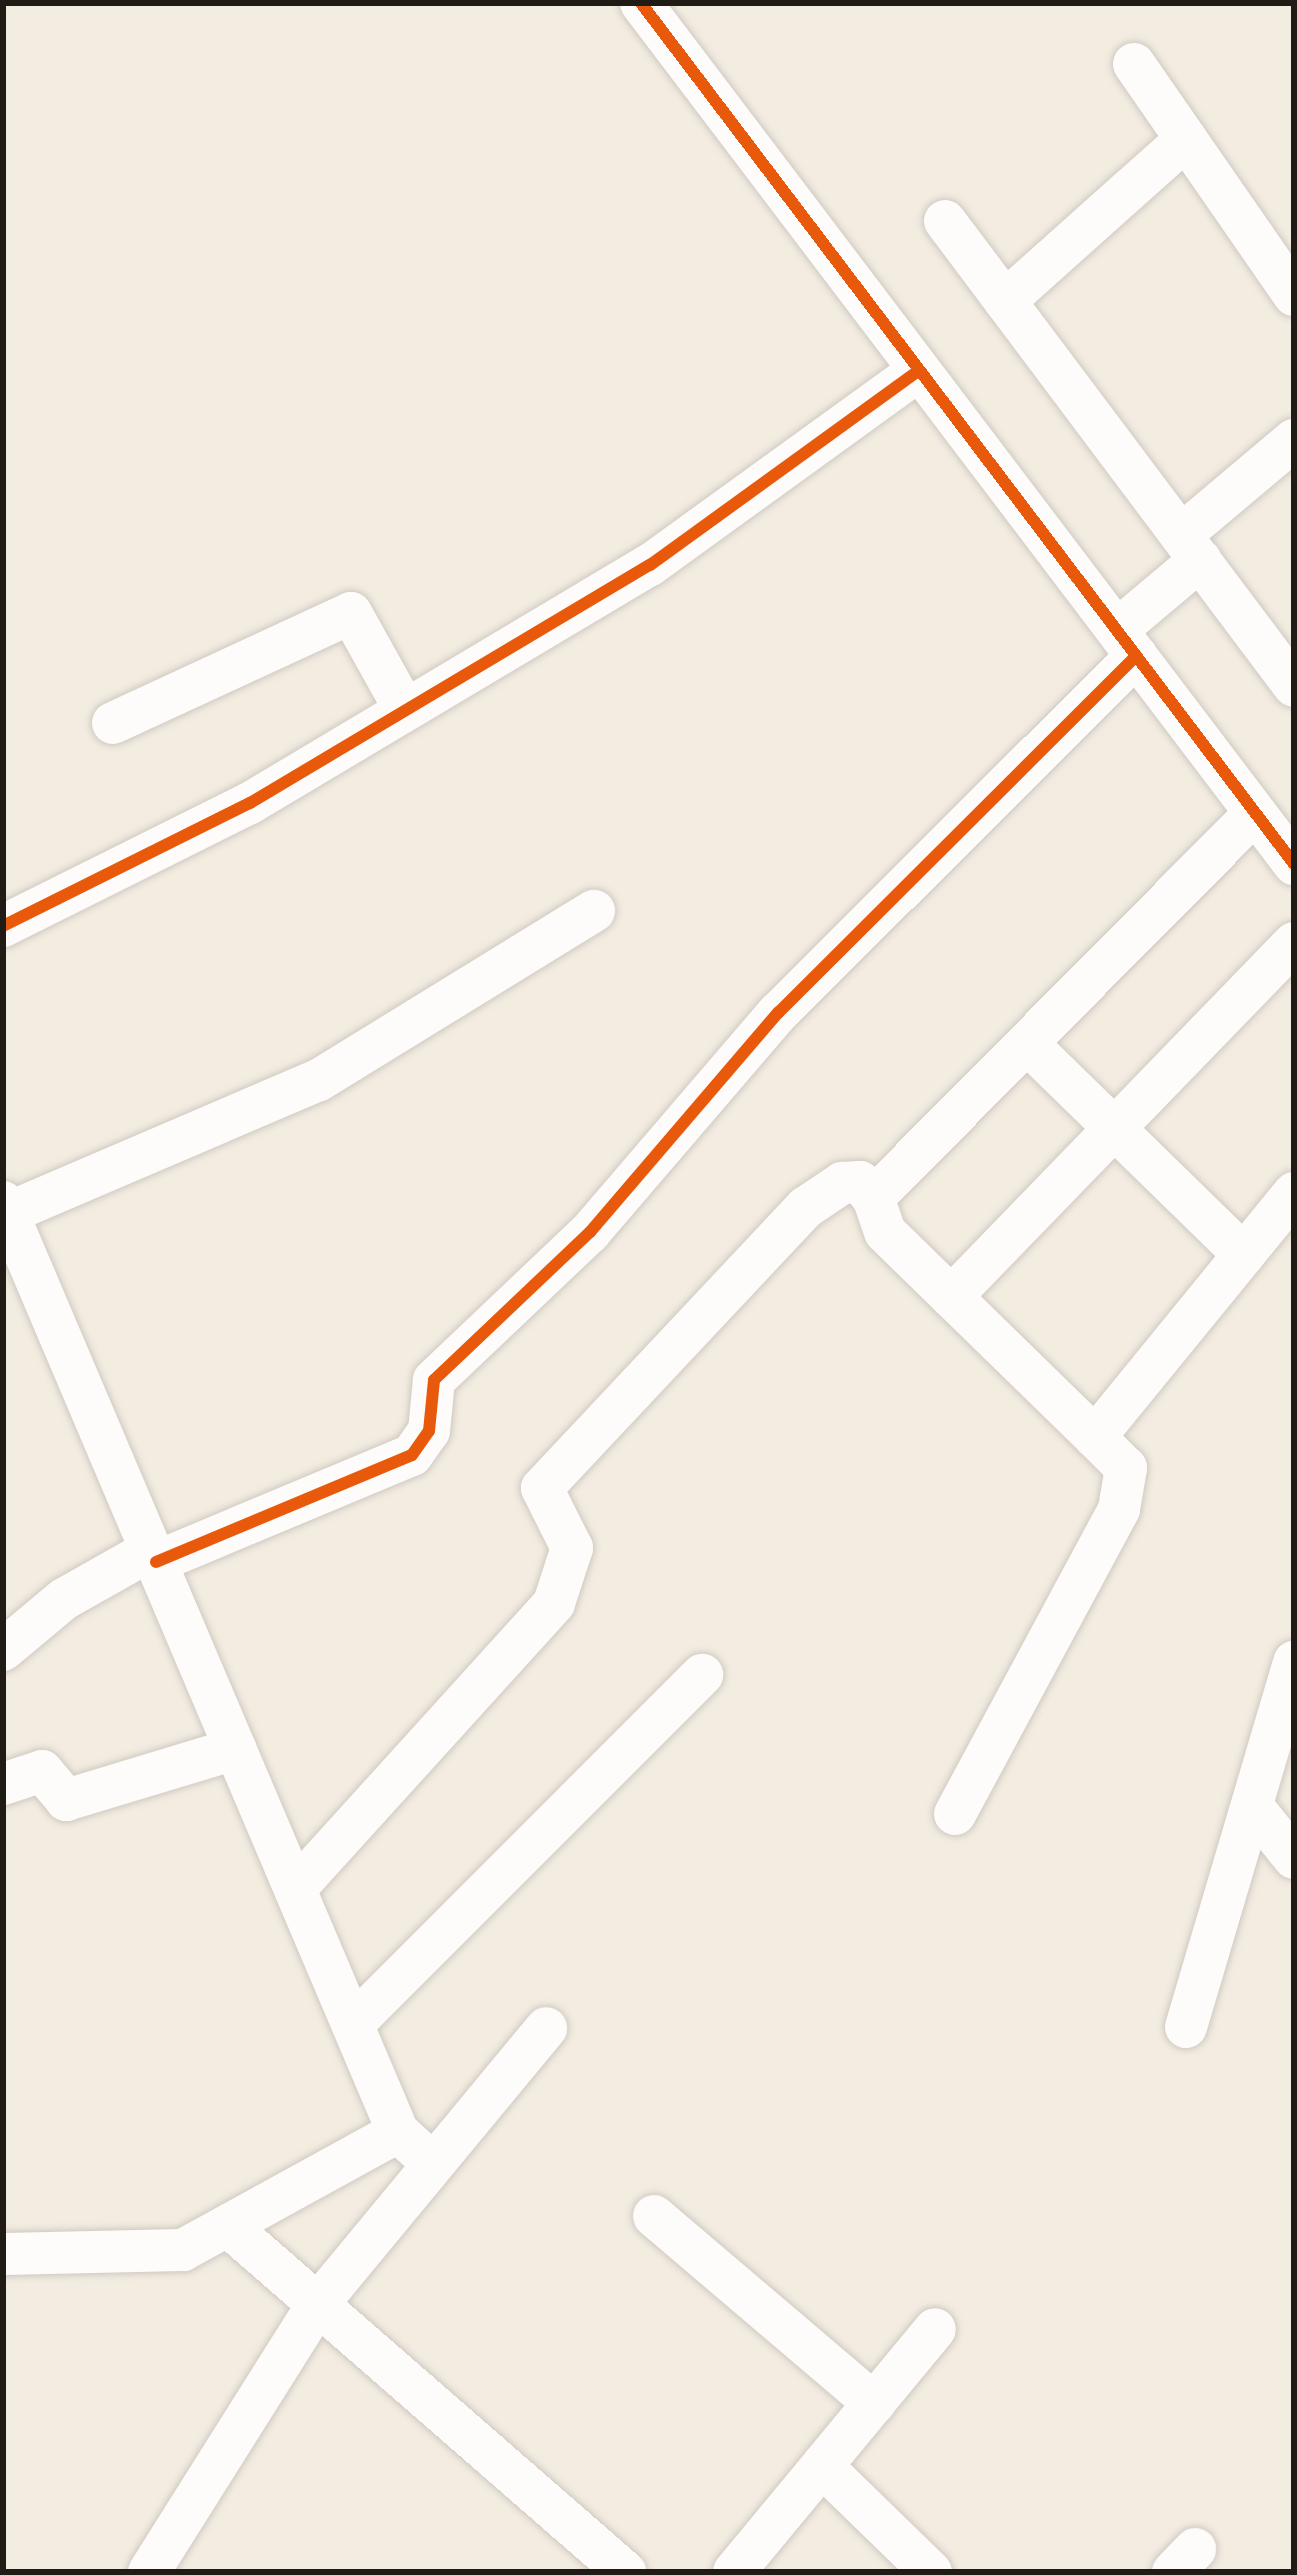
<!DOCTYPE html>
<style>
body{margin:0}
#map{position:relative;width:1297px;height:2575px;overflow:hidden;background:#f3ece1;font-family:"Titillium Web",sans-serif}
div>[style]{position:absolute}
.roads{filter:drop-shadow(0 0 3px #d0cac2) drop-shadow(0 0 3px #d0cac2)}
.minor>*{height:42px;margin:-21px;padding:0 21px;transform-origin:21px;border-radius:21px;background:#fdfcfa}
.cycleway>*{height:12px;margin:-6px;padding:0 6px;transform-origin:6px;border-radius:6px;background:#e8590c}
span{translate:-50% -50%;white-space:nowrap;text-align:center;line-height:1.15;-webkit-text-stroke:12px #fefcf8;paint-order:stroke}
.frame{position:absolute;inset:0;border:6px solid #201b15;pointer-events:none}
</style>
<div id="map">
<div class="roads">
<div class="minor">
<div style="left:641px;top:3px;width:1081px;rotate:52.82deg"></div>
<div style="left:1134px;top:64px;width:281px;rotate:55.3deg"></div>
<div style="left:945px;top:221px;width:581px;rotate:53.11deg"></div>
<div style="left:1005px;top:301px;width:243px;rotate:-41.8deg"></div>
<div style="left:1181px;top:535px;width:148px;rotate:-40.1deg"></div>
<div style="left:1117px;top:630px;width:109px;rotate:-40.1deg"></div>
<div style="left:113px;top:723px;width:262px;rotate:-24.8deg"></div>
<div style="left:351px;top:613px;width:111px;rotate:60.9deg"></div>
<div style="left:3px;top:926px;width:276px;rotate:-26.5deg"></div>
<div style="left:250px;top:803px;width:465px;rotate:-30.8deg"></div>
<div style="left:650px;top:565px;width:332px;rotate:-35.9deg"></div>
<div style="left:1032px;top:1048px;width:296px;rotate:44.3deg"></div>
<div style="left:3px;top:1202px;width:1010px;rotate:66.99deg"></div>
<div style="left:398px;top:2132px;width:47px;rotate:42.4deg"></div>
<div style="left:8px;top:1213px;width:338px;rotate:-23.2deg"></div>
<div style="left:319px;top:1080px;width:323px;rotate:-31.6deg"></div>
<div style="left:951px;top:1297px;width:493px;rotate:-45.9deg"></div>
<div style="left:1095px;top:1437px;width:293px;rotate:-135.7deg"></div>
<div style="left:885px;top:1232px;width:36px;rotate:-109deg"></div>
<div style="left:873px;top:1198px;width:542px;rotate:-45.22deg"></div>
<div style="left:156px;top:1562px;width:277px;rotate:-22.7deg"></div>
<div style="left:412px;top:1455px;width:29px;rotate:-55deg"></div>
<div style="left:429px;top:1431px;width:51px;rotate:-84.4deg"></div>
<div style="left:434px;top:1380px;width:215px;rotate:-43.5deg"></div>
<div style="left:590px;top:1232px;width:289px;rotate:-49.4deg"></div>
<div style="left:778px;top:1013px;width:506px;rotate:-44.92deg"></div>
<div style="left:3px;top:1650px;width:80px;rotate:-39.9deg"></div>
<div style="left:64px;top:1599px;width:100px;rotate:-29.4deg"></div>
<div style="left:3px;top:1784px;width:41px;rotate:-18.4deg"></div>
<div style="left:42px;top:1771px;width:38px;rotate:50deg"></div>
<div style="left:66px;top:1800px;width:177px;rotate:-16.8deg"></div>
<div style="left:1252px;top:1806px;width:67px;rotate:51.1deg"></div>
<div style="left:955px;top:1814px;width:346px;rotate:-61.7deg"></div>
<div style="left:1119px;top:1509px;width:42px;rotate:-80.3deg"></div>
<div style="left:1126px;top:1468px;width:44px;rotate:-135deg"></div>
<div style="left:1095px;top:1437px;width:315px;rotate:-50.8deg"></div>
<div style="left:295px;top:1889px;width:386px;rotate:-47.8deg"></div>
<div style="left:554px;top:1603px;width:58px;rotate:-71.9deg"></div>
<div style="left:572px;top:1548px;width:67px;rotate:-116.6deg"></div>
<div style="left:542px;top:1488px;width:384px;rotate:-46.8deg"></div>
<div style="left:805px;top:1208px;width:45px;rotate:-34deg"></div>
<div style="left:842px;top:1183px;width:18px;rotate:-3deg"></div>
<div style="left:860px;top:1182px;width:21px;rotate:51deg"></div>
<div style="left:353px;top:2024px;width:494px;rotate:-45deg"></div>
<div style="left:1186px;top:2027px;width:381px;rotate:-73.5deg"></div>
<div style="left:654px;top:2216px;width:289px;rotate:40.4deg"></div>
<div style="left:228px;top:2226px;width:527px;rotate:41.07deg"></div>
<div style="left:3px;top:2254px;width:180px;rotate:-1.3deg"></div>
<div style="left:183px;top:2250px;width:245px;rotate:-28.8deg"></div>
<div style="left:822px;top:2466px;width:152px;rotate:44.2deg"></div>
<div style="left:149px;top:2572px;width:317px;rotate:-57.8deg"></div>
<div style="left:318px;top:2304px;width:358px;rotate:-50.4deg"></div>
<div style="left:734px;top:2572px;width:315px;rotate:-50.4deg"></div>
<div style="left:1173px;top:2572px;width:32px;rotate:-46deg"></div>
</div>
</div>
<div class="cycleway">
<div style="left:641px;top:3px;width:1081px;rotate:52.82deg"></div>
<div style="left:3px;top:926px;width:276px;rotate:-26.5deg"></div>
<div style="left:250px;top:803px;width:465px;rotate:-30.8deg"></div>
<div style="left:650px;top:565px;width:332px;rotate:-35.9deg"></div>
<div style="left:156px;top:1562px;width:277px;rotate:-22.7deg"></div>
<div style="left:412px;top:1455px;width:29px;rotate:-55deg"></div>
<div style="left:429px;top:1431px;width:51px;rotate:-84.4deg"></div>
<div style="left:434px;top:1380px;width:215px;rotate:-43.5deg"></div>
<div style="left:590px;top:1232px;width:289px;rotate:-49.4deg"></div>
<div style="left:778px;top:1013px;width:506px;rotate:-44.92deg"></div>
</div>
<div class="frame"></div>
</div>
